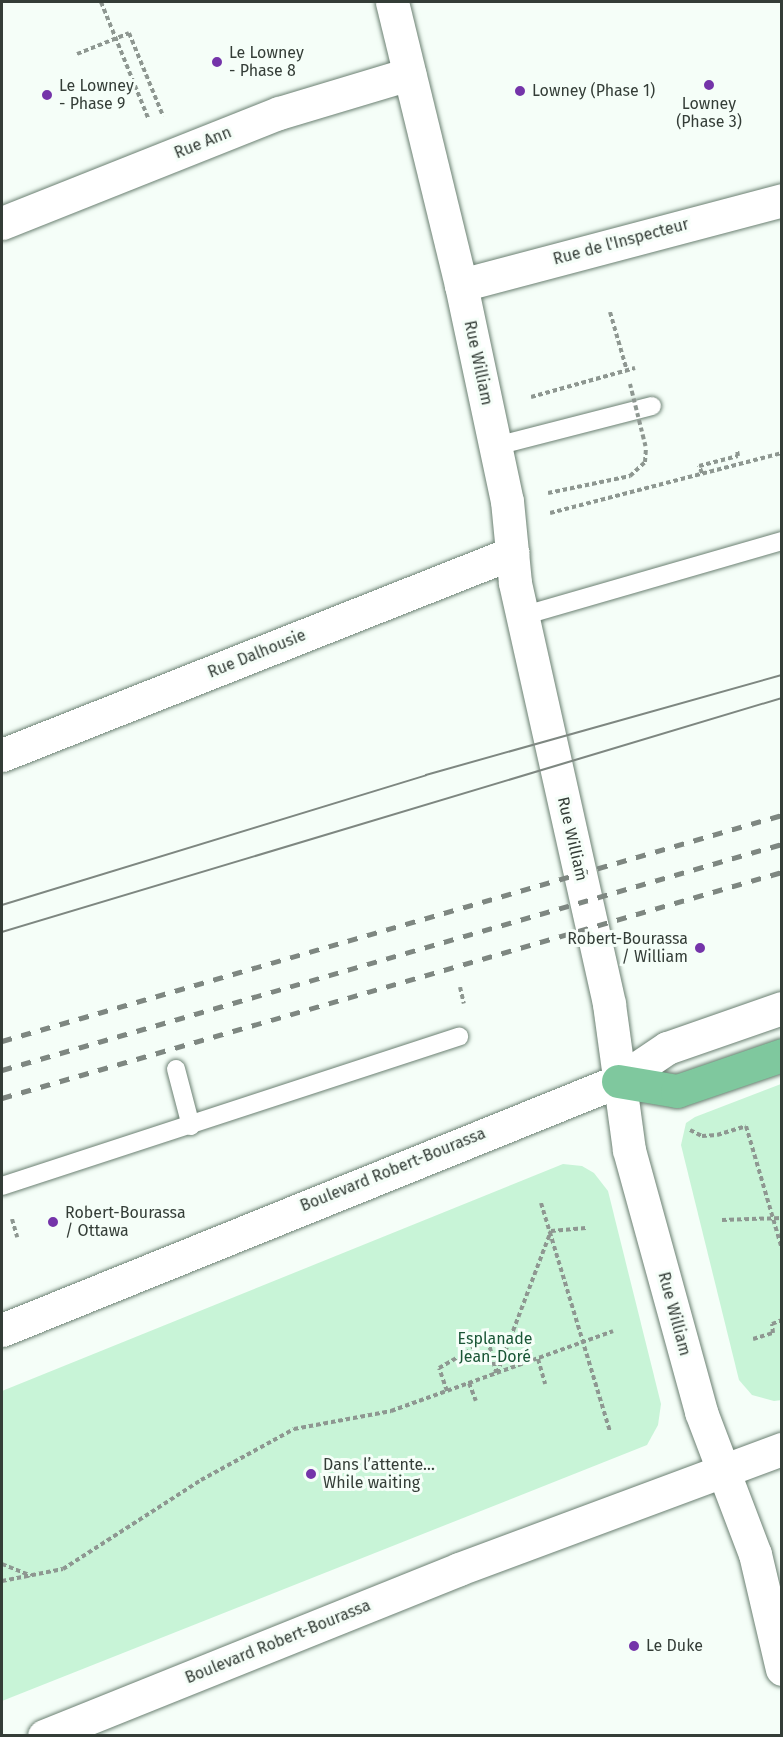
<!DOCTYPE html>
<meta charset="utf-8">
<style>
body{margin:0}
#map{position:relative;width:783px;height:1737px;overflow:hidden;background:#f5fef8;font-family:"Fira Sans",sans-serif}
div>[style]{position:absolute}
.green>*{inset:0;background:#c8f4d7}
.path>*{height:4px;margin-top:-2px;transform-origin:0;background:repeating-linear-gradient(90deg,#8e9791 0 4.5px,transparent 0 7.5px)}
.roads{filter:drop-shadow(0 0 2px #6b8072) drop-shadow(0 0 2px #6b8072)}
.service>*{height:18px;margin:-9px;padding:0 9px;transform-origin:9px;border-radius:9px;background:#fff}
.minor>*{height:33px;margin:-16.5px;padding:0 16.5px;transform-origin:16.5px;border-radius:16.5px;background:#fff}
.secondary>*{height:33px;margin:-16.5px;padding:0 16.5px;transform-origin:16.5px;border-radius:16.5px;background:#fff}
.trunk>*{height:33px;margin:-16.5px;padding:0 16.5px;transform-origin:16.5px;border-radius:16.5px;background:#7fc89e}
.tram>*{height:1.5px;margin:-0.75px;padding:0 0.75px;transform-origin:0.75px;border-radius:0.75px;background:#7e8781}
.rail>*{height:4.5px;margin-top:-2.25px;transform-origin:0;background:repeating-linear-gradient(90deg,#7e8781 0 10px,transparent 0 20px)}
.path-bridge>*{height:4px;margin-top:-2px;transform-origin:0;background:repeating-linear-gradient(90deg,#8e9791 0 4.5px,transparent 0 7.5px)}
.dots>*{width:16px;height:16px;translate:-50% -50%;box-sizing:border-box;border:3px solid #f5fef8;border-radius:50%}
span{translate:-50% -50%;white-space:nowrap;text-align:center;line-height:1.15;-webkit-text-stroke:6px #f5fef8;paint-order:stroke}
.poi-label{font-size:16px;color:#343d37}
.left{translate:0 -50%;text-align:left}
.right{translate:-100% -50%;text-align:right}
.street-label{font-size:16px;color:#343d37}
.park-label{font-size:16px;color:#195535}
.frame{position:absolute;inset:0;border:3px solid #343d37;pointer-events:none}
</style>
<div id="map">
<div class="green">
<div style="clip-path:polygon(781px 1084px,782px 1400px,774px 1401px,752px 1395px,739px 1380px,681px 1145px,686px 1123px,695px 1117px)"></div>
<div style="clip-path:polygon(563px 1164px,582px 1166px,594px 1173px,608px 1191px,661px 1404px,658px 1425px,647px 1445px,2px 1701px,2px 1391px)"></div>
</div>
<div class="path">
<div style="left:101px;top:2px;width:127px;rotate:67.9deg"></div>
<div style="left:77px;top:54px;width:56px;rotate:-22deg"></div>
<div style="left:129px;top:33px;width:90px;rotate:67.7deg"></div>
<div style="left:610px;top:312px;width:61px;rotate:73.9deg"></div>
<div style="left:531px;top:397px;width:108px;rotate:-15.6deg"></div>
<div style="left:702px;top:473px;width:8px;rotate:-113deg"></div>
<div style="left:699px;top:466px;width:40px;rotate:-14.4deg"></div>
<div style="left:738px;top:456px;width:6px;rotate:-99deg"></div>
<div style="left:548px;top:493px;width:84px;rotate:-11.7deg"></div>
<div style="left:630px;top:476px;width:21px;rotate:-43deg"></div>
<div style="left:645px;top:462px;width:14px;rotate:-86deg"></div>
<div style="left:550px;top:513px;width:240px;rotate:-14.5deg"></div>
<div style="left:460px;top:987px;width:17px;rotate:77deg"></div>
<div style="left:690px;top:1130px;width:13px;rotate:27deg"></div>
<div style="left:702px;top:1136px;width:15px;rotate:-4deg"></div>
<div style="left:717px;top:1135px;width:30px;rotate:-17deg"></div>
<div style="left:746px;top:1126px;width:128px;rotate:73.7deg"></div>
<div style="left:541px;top:1203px;width:238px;rotate:73.2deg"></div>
<div style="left:12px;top:1219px;width:19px;rotate:74deg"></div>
<div style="left:722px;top:1220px;width:60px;rotate:-1.9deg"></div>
<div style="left:753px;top:1339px;width:21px;rotate:-17deg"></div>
<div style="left:773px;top:1333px;width:9px;rotate:-96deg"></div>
<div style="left:772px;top:1324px;width:11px;rotate:-22deg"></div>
<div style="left:538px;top:1359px;width:26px;rotate:74deg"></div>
<div style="left:497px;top:1373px;width:152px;rotate:-69.2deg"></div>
<div style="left:551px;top:1231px;width:35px;rotate:-5deg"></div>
<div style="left:469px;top:1383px;width:19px;rotate:69deg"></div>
<div style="left:447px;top:1391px;width:24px;rotate:-109deg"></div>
<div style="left:439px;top:1368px;width:56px;rotate:-29.7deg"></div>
<div style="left:488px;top:1340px;width:34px;rotate:76deg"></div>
<div style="left:2px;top:1564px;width:31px;rotate:22deg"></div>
<div style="left:2px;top:1581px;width:62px;rotate:-11.1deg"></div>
<div style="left:63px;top:1569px;width:164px;rotate:-32.8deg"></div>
<div style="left:201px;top:1480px;width:106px;rotate:-28.7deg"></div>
<div style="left:294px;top:1429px;width:99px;rotate:-10.5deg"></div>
<div style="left:391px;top:1411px;width:236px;rotate:-19.8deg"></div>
</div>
<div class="roads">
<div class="service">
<div style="left:496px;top:446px;width:161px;rotate:-14.4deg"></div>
<div style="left:522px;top:616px;width:271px;rotate:-16.1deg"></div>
<div style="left:176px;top:1069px;width:59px;rotate:75.3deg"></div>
<div style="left:2px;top:1186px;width:481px;rotate:-18.1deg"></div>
</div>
<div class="minor">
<div style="left:392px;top:2px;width:291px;rotate:76.3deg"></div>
<div style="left:461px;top:285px;width:221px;rotate:78deg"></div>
<div style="left:507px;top:501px;width:82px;rotate:84.4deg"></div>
<div style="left:515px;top:583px;width:431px;rotate:77.4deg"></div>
<div style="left:609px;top:1004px;width:147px;rotate:82.2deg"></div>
<div style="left:629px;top:1150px;width:272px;rotate:74.6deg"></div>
<div style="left:701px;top:1412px;width:152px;rotate:69.2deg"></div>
<div style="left:755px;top:1554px;width:118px;rotate:76.8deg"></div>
<div style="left:2px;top:223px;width:298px;rotate:-21.7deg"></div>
<div style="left:279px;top:113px;width:136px;rotate:-16.7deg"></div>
<div style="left:461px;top:285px;width:332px;rotate:-14.8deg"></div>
<div style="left:2px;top:755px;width:549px;rotate:-21.61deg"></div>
</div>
<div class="secondary">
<div style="left:2px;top:1330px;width:664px;rotate:-22.01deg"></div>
<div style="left:618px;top:1081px;width:59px;rotate:-34deg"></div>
<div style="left:667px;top:1048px;width:122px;rotate:-19.2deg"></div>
<div style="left:44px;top:1736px;width:447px;rotate:-21.9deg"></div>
<div style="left:459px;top:1569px;width:345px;rotate:-20.4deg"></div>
</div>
<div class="trunk">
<div style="left:618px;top:1081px;width:60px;rotate:9.6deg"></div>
<div style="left:677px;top:1091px;width:111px;rotate:-18.9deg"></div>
</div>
</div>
<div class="tram">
<div style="left:2px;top:905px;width:443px;rotate:-17deg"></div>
<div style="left:426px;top:775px;width:370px;rotate:-15.7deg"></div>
<div style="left:2px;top:932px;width:814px;rotate:-16.7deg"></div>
</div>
<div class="rail">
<div style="left:2px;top:1041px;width:812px;rotate:-16.16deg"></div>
<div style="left:2px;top:1070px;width:812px;rotate:-16.16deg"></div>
<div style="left:2px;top:1098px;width:812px;rotate:-16.16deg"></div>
</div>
<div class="path-bridge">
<div style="left:630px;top:384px;width:66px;rotate:76deg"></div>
</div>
<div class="dots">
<div style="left:217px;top:62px;background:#7434a9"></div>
<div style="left:709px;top:85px;background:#7434a9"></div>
<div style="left:520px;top:91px;background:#7434a9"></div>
<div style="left:47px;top:95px;background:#7434a9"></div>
<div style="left:700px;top:948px;background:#7434a9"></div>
<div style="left:53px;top:1222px;background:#7434a9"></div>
<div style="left:311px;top:1474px;background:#7434a9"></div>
<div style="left:634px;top:1646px;background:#7434a9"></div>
</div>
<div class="poi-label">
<span class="left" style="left:229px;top:62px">Le Lowney<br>- Phase 8</span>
<span class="left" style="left:59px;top:95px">Le Lowney<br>- Phase 9</span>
<span class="left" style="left:532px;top:91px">Lowney (Phase 1)</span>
<span style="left:709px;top:113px">Lowney<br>(Phase 3)</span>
<span class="right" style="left:688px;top:948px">Robert-Bourassa<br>/ William</span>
<span class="left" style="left:65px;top:1222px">Robert-Bourassa<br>/ Ottawa</span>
<span class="left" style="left:323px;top:1474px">Dans l’attente…<br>While waiting</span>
<span class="left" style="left:646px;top:1646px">Le Duke</span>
</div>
<div class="street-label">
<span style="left:203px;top:143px;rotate:-22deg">Rue Ann</span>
<span style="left:621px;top:242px;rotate:-15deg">Rue de l'Inspecteur</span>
<span style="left:478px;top:363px;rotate:78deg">Rue William</span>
<span style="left:257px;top:654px;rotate:-22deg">Rue Dalhousie</span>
<span style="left:572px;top:839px;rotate:77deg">Rue William</span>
<span style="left:393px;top:1170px;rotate:-22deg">Boulevard Robert-Bourassa</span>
<span style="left:674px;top:1314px;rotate:75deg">Rue William</span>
<span style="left:278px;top:1642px;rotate:-22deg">Boulevard Robert-Bourassa</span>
</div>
<div class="park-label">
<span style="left:495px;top:1348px">Esplanade<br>Jean-Doré</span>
</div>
<div class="frame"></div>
</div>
